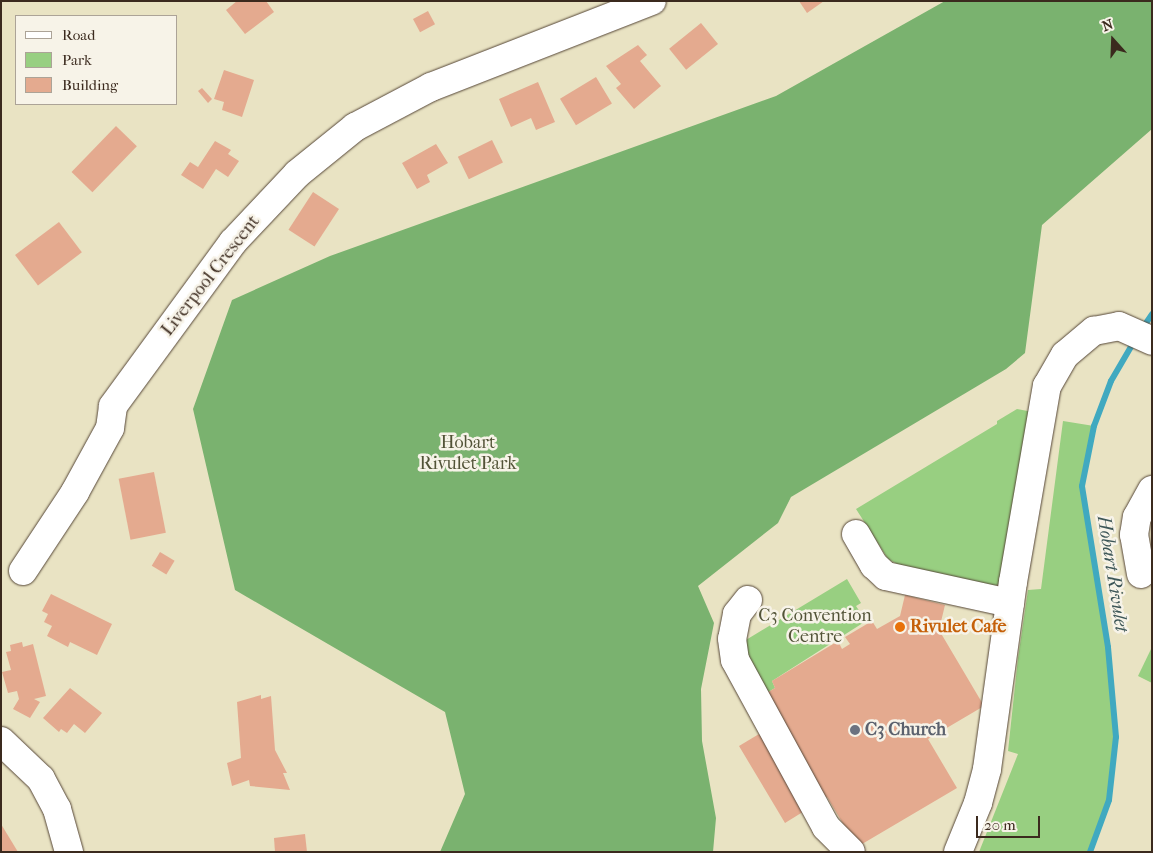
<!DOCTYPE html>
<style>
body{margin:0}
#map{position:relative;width:1153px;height:853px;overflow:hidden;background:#e9e3c3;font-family:"IM FELL French Canon",serif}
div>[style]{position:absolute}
.green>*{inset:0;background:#98cf81}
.forest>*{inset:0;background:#7ab26f}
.stream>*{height:6px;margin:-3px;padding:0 3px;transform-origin:3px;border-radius:3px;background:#40a9c0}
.building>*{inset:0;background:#e4aa8f;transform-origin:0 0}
.roads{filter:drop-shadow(0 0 1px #554637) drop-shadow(0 0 1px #554637)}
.minor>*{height:28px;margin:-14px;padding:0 14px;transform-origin:14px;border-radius:14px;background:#fff}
.dots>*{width:14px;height:14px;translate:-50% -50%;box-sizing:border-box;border:2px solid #f7f3e8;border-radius:50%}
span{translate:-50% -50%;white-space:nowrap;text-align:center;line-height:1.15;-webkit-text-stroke:5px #f7f3e8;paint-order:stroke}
.street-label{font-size:18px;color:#3b2a1e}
.park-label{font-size:18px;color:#525337}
.food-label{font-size:18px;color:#c56008;font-weight:700}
.left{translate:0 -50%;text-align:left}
.worship-label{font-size:18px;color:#5b616d;font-weight:700}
.water-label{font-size:19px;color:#3d5657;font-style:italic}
.frame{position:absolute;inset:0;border:2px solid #3b2a1e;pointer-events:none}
.legend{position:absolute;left:15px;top:15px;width:162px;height:90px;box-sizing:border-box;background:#f7f3e8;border:1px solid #aca397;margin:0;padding:6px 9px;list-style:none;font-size:15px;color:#3b2a1e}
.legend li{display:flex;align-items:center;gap:10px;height:25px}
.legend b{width:25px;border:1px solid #aca397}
.north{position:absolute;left:1088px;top:15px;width:50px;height:50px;-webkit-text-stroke:4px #f7f3e8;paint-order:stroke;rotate:340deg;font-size:14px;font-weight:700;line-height:20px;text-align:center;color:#3b2a1e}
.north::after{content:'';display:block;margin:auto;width:18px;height:22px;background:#3b2a1e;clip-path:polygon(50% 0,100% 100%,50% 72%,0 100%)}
.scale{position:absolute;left:976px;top:816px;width:64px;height:22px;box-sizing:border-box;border:2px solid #3b2a1e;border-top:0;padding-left:6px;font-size:15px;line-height:18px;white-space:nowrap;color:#3b2a1e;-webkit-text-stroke:4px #f7f3e8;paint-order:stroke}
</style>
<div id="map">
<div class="green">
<div style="clip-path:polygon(1017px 409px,1033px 412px,1001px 583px,995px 586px,906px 569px,888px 559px,856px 509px,997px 424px,997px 421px)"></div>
<div style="clip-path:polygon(1063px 421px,1094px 426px,1082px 486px,1108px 647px,1116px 737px,1109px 800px,1090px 852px,979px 852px,1018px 754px,1008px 751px,1018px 658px,1028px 590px,1041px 589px)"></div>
<div style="clip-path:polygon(847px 579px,861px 603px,856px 606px,866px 621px,772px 681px,775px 688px,765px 694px,736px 646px)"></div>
<div style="clip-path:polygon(1152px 647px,1152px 683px,1138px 676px)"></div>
</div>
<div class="forest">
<div style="clip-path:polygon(945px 1px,1152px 1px,1152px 129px,1042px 225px,1025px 353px,1006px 369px,791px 497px,778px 523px,698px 586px,714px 623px,701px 689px,702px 741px,716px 818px,713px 852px,440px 852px,465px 794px,445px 712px,235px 590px,193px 409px,232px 300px,330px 256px,776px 96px)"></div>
</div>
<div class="stream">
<div style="left:1142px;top:329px;width:18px;rotate:-56deg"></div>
<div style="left:1090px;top:852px;width:55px;rotate:-69.9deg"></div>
<div style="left:1109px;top:800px;width:63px;rotate:-83.7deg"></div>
<div style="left:1116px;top:737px;width:90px;rotate:-95.1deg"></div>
<div style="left:1108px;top:647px;width:163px;rotate:-99.2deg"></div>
<div style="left:1082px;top:486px;width:61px;rotate:-78.7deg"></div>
<div style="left:1094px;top:426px;width:48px;rotate:-69.3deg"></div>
<div style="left:1111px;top:381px;width:48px;rotate:-59.7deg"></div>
</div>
<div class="building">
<div style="clip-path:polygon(237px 1px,266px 1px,274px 12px,245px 34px,226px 10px)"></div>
<div style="clip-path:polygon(799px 1px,824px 1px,807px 13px)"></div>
<div style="left:428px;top:11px;width:15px;height:17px;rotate:62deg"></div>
<div style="left:701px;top:23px;width:27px;height:41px;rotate:51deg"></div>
<div style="clip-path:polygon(638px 45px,647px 55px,640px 61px,661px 86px,634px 109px,616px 88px,621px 84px,606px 66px)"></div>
<div style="clip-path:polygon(224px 70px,254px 80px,242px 117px,222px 110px,224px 102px,214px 99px)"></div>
<div style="left:596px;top:77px;width:31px;height:42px;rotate:59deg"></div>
<div style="clip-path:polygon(538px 82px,555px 122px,536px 130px,531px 118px,511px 127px,499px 99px)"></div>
<div style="clip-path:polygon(202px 88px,212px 99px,208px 103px,198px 91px)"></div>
<div style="left:116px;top:126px;width:29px;height:64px;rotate:44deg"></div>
<div style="left:492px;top:140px;width:25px;height:38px;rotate:64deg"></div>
<div style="clip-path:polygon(215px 141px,231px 150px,228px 154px,239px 161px,228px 177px,216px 169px,203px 189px,181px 175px,190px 162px,198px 167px)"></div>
<div style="clip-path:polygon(436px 144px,448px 163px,427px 175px,430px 182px,417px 189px,402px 163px)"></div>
<div style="left:313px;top:192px;width:31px;height:45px;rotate:33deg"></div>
<div style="left:59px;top:222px;width:38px;height:55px;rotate:53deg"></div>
<div style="left:154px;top:472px;width:62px;height:36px;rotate:79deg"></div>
<div style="left:160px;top:552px;width:17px;height:16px;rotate:31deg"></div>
<div style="clip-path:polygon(51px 594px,112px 624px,97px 655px,70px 642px,68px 647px,47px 636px,52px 626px,44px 622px,48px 614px,42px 611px)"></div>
<div style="clip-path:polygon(905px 595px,945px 605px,939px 630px,984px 706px,928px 739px,957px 788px,857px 847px,827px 797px,785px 823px,739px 746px,781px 721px,765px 694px,775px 688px,772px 681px,838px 641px,842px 649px,850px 644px,845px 637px,872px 621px,877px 629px,900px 616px)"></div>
<div style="clip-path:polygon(22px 642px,23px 647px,33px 644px,46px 696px,34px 699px,40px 702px,30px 718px,13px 709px,19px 699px,17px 691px,8px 693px,2px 672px,11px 670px,6px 652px,11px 651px,10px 645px)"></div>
<div style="clip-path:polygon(70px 688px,102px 713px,85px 733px,74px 724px,67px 733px,61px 729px,59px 732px,43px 718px)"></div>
<div style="clip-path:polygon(261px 695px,261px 699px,271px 696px,275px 750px,287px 773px,283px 773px,290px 790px,250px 786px,249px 780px,232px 786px,227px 763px,241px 758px,237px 702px)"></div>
<div style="clip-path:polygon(1px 824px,18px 852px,1px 852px)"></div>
<div style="clip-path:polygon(305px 834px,307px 852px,275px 852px,274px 838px)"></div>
</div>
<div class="roads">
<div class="minor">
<div style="left:856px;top:534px;width:36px;rotate:60deg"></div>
<div style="left:874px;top:565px;width:16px;rotate:43deg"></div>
<div style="left:886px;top:576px;width:127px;rotate:12.3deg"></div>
<div style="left:23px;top:571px;width:95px;rotate:-56.6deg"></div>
<div style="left:75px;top:492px;width:73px;rotate:-61.3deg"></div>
<div style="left:110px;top:428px;width:22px;rotate:-82deg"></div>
<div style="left:113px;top:406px;width:203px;rotate:-53.8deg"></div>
<div style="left:233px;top:242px;width:93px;rotate:-46.7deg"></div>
<div style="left:297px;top:174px;width:75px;rotate:-39deg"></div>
<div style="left:355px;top:127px;width:86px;rotate:-27.8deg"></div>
<div style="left:431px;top:87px;width:237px;rotate:-21.3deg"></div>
<div style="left:1141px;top:574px;width:40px;rotate:-100deg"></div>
<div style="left:1134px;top:535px;width:18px;rotate:-81deg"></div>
<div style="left:1137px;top:517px;width:31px;rotate:-61deg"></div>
<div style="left:748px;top:600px;width:18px;rotate:128deg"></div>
<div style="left:737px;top:614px;width:25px;rotate:101deg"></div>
<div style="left:732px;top:639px;width:21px;rotate:82deg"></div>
<div style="left:735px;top:660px;width:190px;rotate:61.4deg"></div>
<div style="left:826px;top:827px;width:35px;rotate:45deg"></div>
<div style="left:1px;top:741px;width:55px;rotate:43.5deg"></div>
<div style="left:41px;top:779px;width:34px;rotate:62deg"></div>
<div style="left:57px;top:809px;width:45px;rotate:74.4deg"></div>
<div style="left:958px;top:852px;width:53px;rotate:-67.8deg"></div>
<div style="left:978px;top:803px;width:35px;rotate:-75deg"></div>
<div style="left:987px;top:769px;width:189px;rotate:-82.1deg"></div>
<div style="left:1013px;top:582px;width:199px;rotate:-80.2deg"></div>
<div style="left:1047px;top:386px;width:36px;rotate:-60deg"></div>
<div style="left:1065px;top:355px;width:38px;rotate:-40deg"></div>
<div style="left:1094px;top:331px;width:25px;rotate:-11deg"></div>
<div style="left:1119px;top:326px;width:36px;rotate:24deg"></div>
</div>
</div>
<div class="dots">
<div style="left:900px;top:627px;background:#e8710a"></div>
<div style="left:855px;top:730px;background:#6b7280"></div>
</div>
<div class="street-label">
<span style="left:211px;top:276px;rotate:-52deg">Liverpool Crescent</span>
</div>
<div class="park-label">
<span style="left:468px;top:454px">Hobart<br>Rivulet Park</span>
<span style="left:815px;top:627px">C3 Convention<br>Centre</span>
</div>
<div class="food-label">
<span class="left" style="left:910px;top:627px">Rivulet Cafe</span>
</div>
<div class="worship-label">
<span class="left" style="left:865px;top:730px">C3 Church</span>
</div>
<div class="water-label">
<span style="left:1112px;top:574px;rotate:81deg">Hobart Rivulet</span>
</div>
<div class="frame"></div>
<ul class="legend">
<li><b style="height:6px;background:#fff"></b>Road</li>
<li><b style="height:14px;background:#98cf81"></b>Park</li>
<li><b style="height:14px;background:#e4aa8f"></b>Building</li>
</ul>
<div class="north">N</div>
<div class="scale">20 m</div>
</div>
